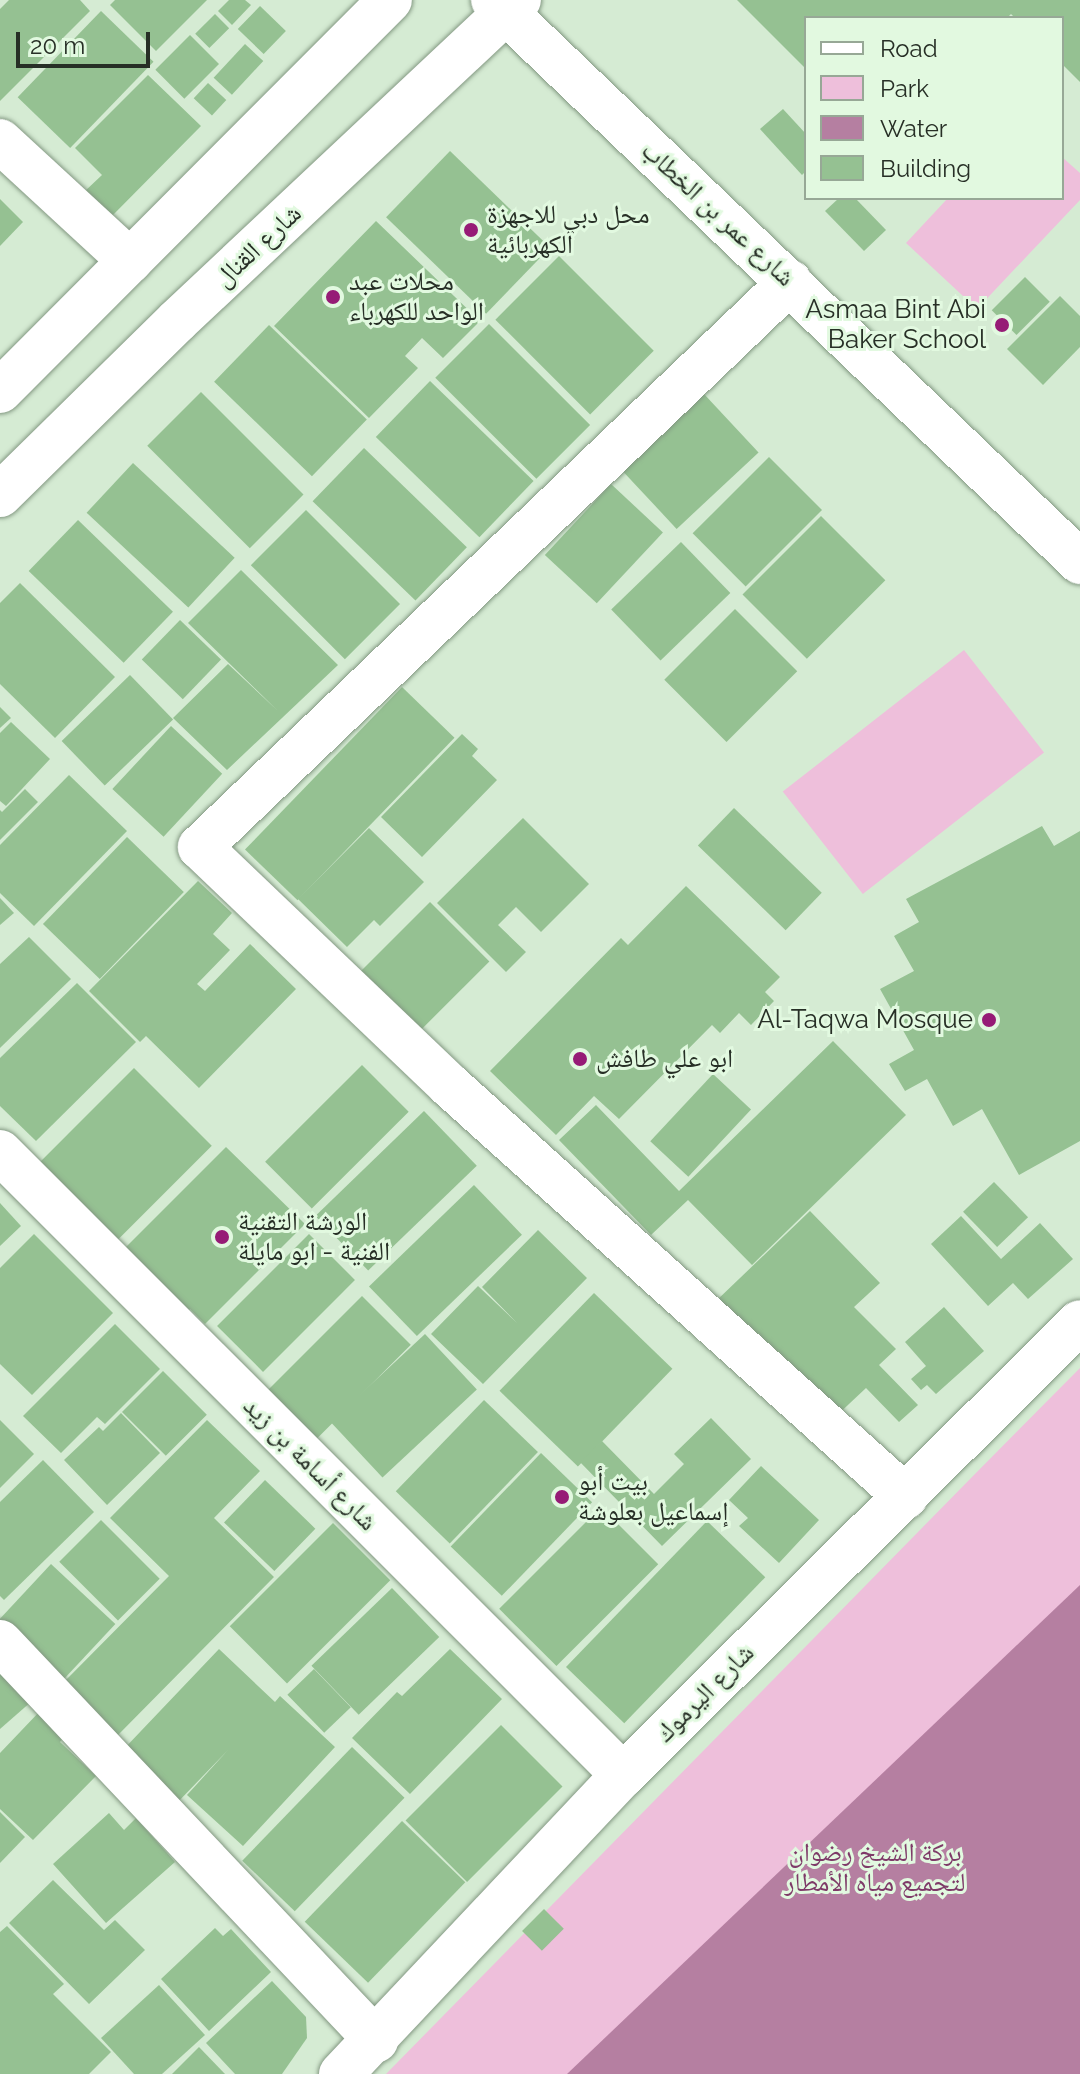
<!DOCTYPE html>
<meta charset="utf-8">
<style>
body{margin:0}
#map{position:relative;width:1080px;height:2074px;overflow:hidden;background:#d5ebd3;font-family:Raleway,"Noto Naskh Arabic",sans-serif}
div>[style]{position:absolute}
.green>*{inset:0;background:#eebfdb;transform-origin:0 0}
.water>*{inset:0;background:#b57fa1}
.building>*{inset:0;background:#95c192;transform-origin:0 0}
.roads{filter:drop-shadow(0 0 2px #839882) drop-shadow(0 0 2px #839882)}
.minor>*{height:44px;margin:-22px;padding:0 22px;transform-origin:22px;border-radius:22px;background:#fff}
.major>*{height:44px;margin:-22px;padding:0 22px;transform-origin:22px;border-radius:22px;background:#fff}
.dots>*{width:22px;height:22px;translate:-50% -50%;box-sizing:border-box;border:4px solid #e2f9e0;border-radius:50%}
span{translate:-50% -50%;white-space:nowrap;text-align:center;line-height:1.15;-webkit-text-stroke:6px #e2f9e0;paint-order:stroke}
.street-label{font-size:26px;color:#272f26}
.poi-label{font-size:26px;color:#272f26}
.left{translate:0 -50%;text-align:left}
.right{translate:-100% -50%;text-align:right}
.park-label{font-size:26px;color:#7e3a68}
.legend{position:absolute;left:804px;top:16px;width:260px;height:184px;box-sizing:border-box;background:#e2f9e0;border:2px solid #97a896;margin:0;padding:10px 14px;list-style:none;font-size:24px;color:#272f26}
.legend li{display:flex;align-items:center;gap:16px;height:40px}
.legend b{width:40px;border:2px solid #97a896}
.scale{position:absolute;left:16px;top:32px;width:134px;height:36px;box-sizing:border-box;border:4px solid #272f26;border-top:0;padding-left:10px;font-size:24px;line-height:28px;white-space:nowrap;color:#272f26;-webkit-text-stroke:6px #e2f9e0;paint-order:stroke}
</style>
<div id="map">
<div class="green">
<div style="clip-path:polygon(1062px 157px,1080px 173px,1080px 200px,977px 309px,906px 243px,948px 198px,1062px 198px)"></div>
<div style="left:964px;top:650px;width:130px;height:230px;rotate:52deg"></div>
<div style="clip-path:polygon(1080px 1368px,1080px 2074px,386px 2074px,972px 1477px)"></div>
</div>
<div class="water">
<div style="clip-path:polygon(1080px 1585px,1080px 2074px,567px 2074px)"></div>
</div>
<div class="building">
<div style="clip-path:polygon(9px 0,80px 0,90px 11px,0 101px,0 9px)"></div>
<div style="clip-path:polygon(115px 0,207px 0,156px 51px,110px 5px)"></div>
<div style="clip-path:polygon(229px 0,245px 0,251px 5px,232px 25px,218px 11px)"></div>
<div style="clip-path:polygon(737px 0,1080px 0,1080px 82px,1062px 64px,1062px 18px,1015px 18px,1011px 14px,1007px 18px,806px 18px,806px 69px)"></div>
<div style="left:260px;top:6px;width:36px;height:32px;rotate:44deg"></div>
<div style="left:101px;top:11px;width:73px;height:120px;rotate:44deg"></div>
<div style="left:215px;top:14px;width:20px;height:28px;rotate:45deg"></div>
<div style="left:190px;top:35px;width:41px;height:49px;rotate:45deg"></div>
<div style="left:245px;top:44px;width:25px;height:46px;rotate:43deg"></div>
<div style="clip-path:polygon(148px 75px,201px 126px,110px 218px,84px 192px,102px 175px,75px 148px)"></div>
<div style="left:208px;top:83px;width:25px;height:21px;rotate:43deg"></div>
<div style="clip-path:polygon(783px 109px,806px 134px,806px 171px,802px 175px,760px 129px)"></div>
<div style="left:450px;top:151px;width:139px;height:92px;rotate:44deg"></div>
<div style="clip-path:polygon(839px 198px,855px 198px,886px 230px,864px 251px,825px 211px)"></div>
<div style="clip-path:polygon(0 199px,23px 222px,0 246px)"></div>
<div style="clip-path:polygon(376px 221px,480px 321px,443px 358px,422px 338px,405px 356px,418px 368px,369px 418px,274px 326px)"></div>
<div style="left:559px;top:256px;width:134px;height:90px;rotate:45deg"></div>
<div style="left:1025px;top:277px;width:35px;height:47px;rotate:45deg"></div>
<div style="clip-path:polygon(1060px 296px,1080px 316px,1080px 347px,1043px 385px,1007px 349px)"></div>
<div style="left:489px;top:324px;width:143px;height:76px;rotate:45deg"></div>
<div style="left:269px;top:325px;width:136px;height:79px;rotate:44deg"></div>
<div style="left:430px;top:381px;width:144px;height:78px;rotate:44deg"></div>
<div style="left:201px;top:392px;width:145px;height:76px;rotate:45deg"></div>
<div style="left:704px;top:394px;width:80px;height:112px;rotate:47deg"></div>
<div style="left:364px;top:448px;width:143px;height:74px;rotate:44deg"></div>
<div style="left:769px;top:457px;width:75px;height:108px;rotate:45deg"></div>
<div style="left:133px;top:463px;width:139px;height:68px;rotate:43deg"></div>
<div style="left:611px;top:484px;width:71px;height:97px;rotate:43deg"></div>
<div style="left:306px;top:510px;width:133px;height:78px;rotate:45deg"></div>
<div style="left:821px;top:516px;width:91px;height:111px;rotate:45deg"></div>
<div style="left:78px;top:520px;width:132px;height:71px;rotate:44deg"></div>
<div style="left:681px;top:542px;width:71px;height:97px;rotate:46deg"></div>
<div style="clip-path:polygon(241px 570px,338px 665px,227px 770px,173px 718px,228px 664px,278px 711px,188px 623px)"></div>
<div style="clip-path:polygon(20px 583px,115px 677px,55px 738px,0 684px,0 603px)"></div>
<div style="left:735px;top:609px;width:88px;height:100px;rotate:45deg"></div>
<div style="left:180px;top:620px;width:57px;height:55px;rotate:44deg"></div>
<div style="left:130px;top:675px;width:62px;height:95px;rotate:46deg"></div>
<div style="left:402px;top:687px;width:73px;height:226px;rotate:44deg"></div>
<div style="clip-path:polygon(0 707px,11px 718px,0 728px)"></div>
<div style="clip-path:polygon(11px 722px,50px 759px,6px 806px,0 801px,0 733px)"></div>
<div style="left:171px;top:726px;width:70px;height:86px;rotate:43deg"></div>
<div style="clip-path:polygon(462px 734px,478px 749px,472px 756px,497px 780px,422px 857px,381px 817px)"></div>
<div style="clip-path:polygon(69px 775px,127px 831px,34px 926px,0 893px,0 845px)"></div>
<div style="clip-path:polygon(25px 789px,38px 802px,0 840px,0 810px,2px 812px)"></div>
<div style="left:734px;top:808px;width:122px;height:52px;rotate:44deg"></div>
<div style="clip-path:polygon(523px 818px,589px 884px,541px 932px,516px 907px,498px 925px,526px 952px,506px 972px,437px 903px)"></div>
<div style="clip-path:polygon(1042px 826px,1054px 846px,1080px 831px,1080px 1141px,1019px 1175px,982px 1109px,953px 1126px,927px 1079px,905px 1091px,889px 1064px,914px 1050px,880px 989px,914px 971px,894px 936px,919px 922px,906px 899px)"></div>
<div style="clip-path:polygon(369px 828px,424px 882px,380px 926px,374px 920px,347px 947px,298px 899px)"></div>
<div style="left:127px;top:837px;width:79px;height:121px;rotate:44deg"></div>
<div style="clip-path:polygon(198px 881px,232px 913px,213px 934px,230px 950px,197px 984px,205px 991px,250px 944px,296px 989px,199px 1088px,146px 1036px,140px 1042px,89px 991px)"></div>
<div style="clip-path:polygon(686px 886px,780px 977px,765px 992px,774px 1001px,751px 1025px,739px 1013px,720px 1033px,712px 1025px,619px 1119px,594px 1096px,556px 1135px,490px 1071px,621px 938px,628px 945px)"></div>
<div style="clip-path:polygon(0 898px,14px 913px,0 925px)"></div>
<div style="left:430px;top:902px;width:84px;height:105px;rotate:45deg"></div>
<div style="clip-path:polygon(29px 937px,71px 979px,0 1048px,0 964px)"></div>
<div style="clip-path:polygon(77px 983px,136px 1042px,36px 1141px,0 1106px,0 1058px)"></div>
<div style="clip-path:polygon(833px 1041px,906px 1115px,752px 1265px,688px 1200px,651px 1235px,559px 1140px,596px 1105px,679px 1191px)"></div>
<div style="left:362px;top:1065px;width:66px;height:137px;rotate:45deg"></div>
<div style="left:134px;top:1068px;width:110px;height:141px;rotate:45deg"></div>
<div style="left:713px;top:1074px;width:52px;height:92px;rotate:43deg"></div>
<div style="left:424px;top:1111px;width:76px;height:151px;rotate:46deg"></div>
<div style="clip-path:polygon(226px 1147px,305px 1224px,205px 1324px,190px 1309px,184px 1316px,120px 1253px)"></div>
<div style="left:994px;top:1182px;width:49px;height:43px;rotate:46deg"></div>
<div style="left:474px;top:1185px;width:69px;height:146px;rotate:46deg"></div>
<div style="clip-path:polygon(0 1203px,21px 1226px,0 1246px)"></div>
<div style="clip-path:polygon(810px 1211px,880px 1283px,854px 1307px,896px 1349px,879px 1365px,918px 1405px,899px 1422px,866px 1388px,832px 1420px,716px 1301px)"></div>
<div style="clip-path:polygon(961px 1216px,1001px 1259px,1040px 1223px,1073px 1259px,1028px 1299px,1013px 1283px,988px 1306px,931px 1244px)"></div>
<div style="clip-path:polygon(538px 1230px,587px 1278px,483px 1384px,431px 1334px,478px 1286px,517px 1323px,482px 1287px)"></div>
<div style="clip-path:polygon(34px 1234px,113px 1313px,32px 1395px,0 1364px,0 1268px)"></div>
<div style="left:309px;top:1234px;width:65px;height:130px;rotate:45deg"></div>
<div style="left:594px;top:1293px;width:109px;height:136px;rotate:44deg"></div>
<div style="left:362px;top:1296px;width:69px;height:134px;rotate:45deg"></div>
<div style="clip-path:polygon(944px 1307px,984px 1351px,936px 1394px,927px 1385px,921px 1390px,911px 1379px,926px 1366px,905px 1342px)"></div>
<div style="clip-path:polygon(115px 1324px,160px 1369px,105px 1424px,97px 1417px,61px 1453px,23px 1416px)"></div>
<div style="left:425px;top:1334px;width:76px;height:129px;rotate:47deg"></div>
<div style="left:163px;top:1371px;width:62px;height:58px;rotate:45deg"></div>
<div style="left:484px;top:1400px;width:75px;height:127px;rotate:44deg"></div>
<div style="clip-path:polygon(121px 1413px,160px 1453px,107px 1505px,64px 1460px,99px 1427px,103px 1431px)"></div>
<div style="clip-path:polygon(711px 1418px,751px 1459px,662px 1546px,580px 1462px,602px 1441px,654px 1494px,684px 1464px,674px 1454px)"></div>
<div style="clip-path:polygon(0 1420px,34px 1454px,0 1488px)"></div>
<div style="clip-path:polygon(207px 1420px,260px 1471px,214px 1518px,274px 1577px,118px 1735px,64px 1682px,169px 1576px,110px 1518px)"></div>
<div style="left:541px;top:1453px;width:71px;height:130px;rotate:44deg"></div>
<div style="clip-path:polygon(43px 1460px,94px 1512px,4px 1600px,0 1596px,0 1502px)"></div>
<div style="clip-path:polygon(761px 1466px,819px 1520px,779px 1563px,739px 1526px,748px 1518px,729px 1500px)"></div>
<div style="left:265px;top:1480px;width:70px;height:59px;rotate:44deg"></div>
<div style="left:601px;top:1507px;width:81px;height:144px;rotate:45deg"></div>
<div style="left:101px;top:1520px;width:83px;height:59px;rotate:45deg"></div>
<div style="left:707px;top:1521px;width:81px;height:203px;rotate:44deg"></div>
<div style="left:333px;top:1523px;width:81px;height:146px;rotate:45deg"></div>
<div style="left:51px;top:1564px;width:88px;height:76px;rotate:43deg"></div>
<div style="left:392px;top:1588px;width:68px;height:112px;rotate:46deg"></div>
<div style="clip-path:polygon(219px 1649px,275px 1702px,280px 1696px,335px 1747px,243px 1846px,187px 1795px,228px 1750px,176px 1804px,121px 1752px)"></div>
<div style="clip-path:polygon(450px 1649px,502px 1699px,410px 1794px,352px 1738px,397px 1692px,402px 1696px)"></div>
<div style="left:314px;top:1669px;width:53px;height:37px;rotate:46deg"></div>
<div style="clip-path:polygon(0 1672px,32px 1701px,0 1729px)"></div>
<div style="clip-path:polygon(41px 1710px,66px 1735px,60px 1742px,96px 1776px,33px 1840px,0 1809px,0 1753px)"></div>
<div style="left:501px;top:1725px;width:87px;height:135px;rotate:45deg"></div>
<div style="left:352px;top:1747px;width:73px;height:158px;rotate:44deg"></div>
<div style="clip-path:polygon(0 1812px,25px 1837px,0 1863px)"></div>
<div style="clip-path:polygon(109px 1813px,124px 1830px,136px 1818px,175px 1862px,106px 1923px,53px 1864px)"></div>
<div style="left:402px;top:1821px;width:88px;height:140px;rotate:44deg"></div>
<div style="clip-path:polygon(53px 1880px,104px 1930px,115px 1920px,145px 1950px,89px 2004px,9px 1923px)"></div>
<div style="left:544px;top:1909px;width:28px;height:31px;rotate:45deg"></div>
<div style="clip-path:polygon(7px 1926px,64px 1984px,53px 1994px,111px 2052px,89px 2074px,0 2074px,0 1932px)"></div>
<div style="clip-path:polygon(215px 1928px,223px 1936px,231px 1929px,271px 1972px,209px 2031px,161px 1979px)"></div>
<div style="clip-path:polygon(272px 1981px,306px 2017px,307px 2038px,282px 2074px,235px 2074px,206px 2043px)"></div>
<div style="clip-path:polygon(159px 1985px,205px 2035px,162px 2074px,134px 2074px,101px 2038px)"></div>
<div style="clip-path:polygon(199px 2047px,225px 2074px,172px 2074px)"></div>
</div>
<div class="roads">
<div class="minor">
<div style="left:493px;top:0;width:813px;rotate:43.75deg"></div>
<div style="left:0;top:141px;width:177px;rotate:42.7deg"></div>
<div style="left:790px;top:282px;width:817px;rotate:136.24deg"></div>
<div style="left:200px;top:847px;width:344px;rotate:43.7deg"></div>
<div style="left:449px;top:1085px;width:615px;rotate:42.04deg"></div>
<div style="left:0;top:1152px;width:881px;rotate:45deg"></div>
<div style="left:0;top:1642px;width:548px;rotate:46.63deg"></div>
<div style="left:341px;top:2074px;width:411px;rotate:-46.7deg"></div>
<div style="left:623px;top:1775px;width:643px;rotate:-44.75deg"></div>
</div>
<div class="major">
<div style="left:0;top:391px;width:552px;rotate:-45.07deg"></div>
<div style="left:0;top:495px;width:248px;rotate:-44.5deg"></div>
<div style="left:177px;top:321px;width:469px;rotate:-43.2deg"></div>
</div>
</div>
<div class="dots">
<div style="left:471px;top:230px;background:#961c76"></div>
<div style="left:333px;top:297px;background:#961c76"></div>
<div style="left:1002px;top:325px;background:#961c76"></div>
<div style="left:989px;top:1020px;background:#961c76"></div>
<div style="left:580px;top:1059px;background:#961c76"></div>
<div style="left:222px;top:1237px;background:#961c76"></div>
<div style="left:562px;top:1497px;background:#961c76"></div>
</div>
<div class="street-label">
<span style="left:718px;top:214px;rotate:43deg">شارع عمر بن الخطاب</span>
<span style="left:258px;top:246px;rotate:-43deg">شارع القنال</span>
<span style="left:310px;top:1464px;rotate:45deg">شارع أسامة بن زيد</span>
<span style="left:705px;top:1693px;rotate:-45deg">شارع اليرموك</span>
</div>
<div class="poi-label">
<span class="left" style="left:487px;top:230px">محل دبي للاجهزة<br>الكهربائية</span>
<span class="left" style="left:349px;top:297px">محلات عبد<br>الواحد للكهرباء</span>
<span class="right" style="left:986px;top:325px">Asmaa Bint Abi<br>Baker School</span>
<span class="right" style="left:973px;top:1020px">Al-Taqwa Mosque</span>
<span class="left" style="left:596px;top:1059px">ابو علي طافش</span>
<span class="left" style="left:238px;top:1237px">الورشة التقنية<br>الفنية - ابو مايلة</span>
<span class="left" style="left:578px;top:1497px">بيت أبو<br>إسماعيل بعلوشة</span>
</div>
<div class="park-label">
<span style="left:875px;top:1868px">بركة الشيخ رضوان<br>لتجميع مياه الأمطار</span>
</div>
<ul class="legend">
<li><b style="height:10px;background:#fff"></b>Road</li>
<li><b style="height:22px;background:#eebfdb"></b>Park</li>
<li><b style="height:22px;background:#b57fa1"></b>Water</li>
<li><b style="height:22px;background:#95c192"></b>Building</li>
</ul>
<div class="scale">20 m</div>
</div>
